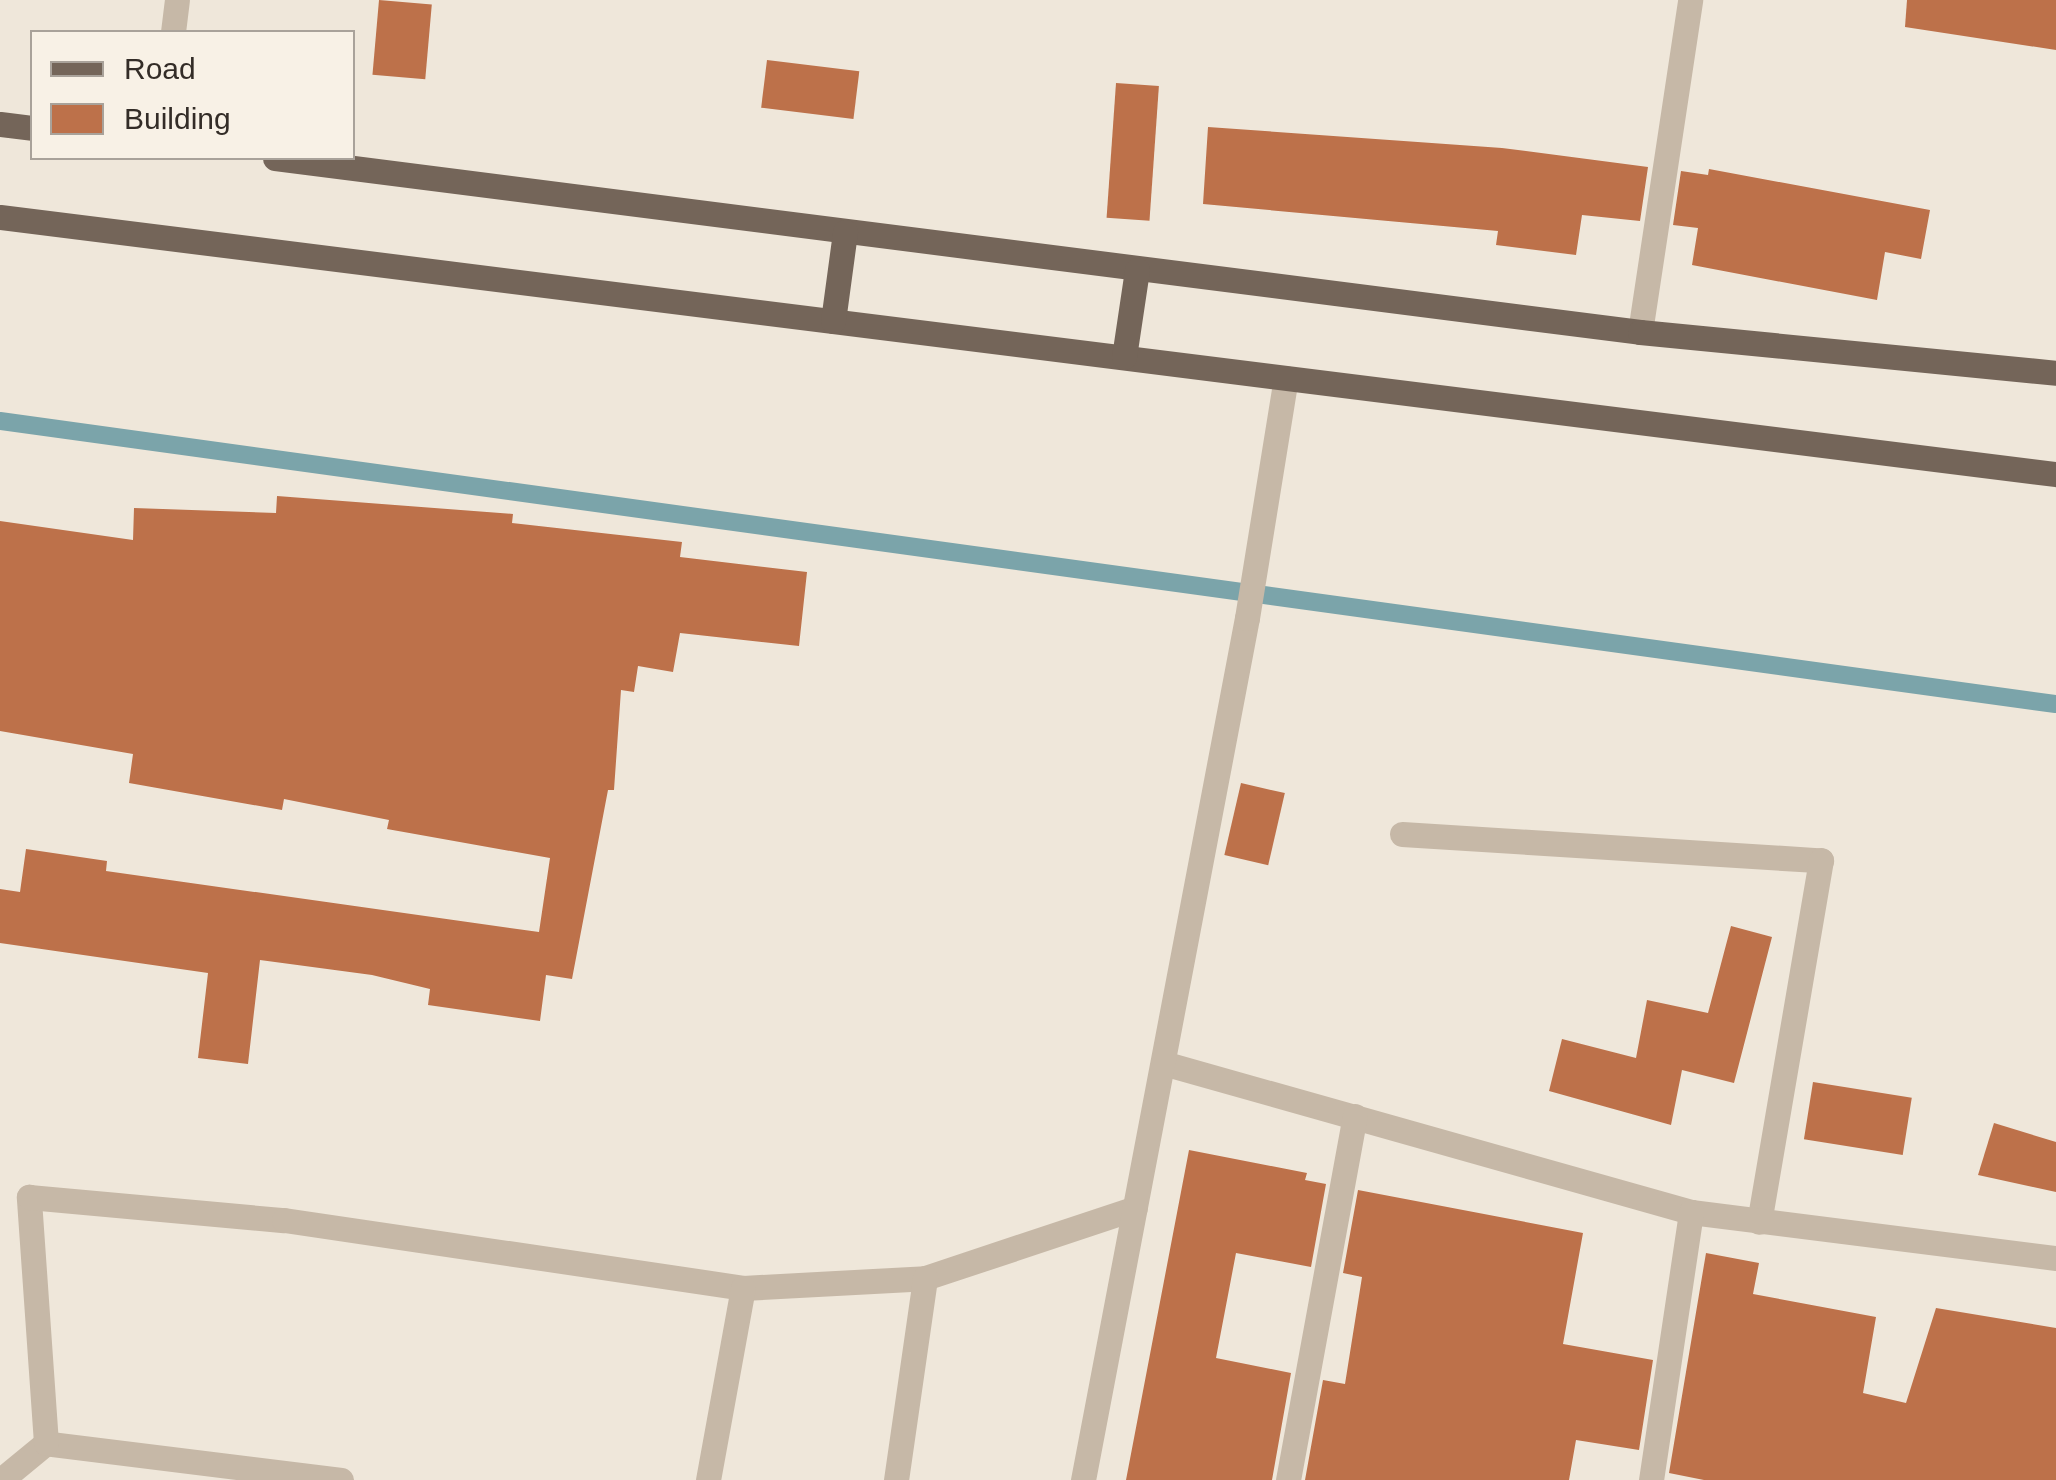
<!DOCTYPE html>
<style>
body{margin:0}
#map{position:relative;width:2056px;height:1480px;overflow:hidden;background:#efe7da;font-family:Arial,sans-serif}
div>[style]{position:absolute}
.stream>*{height:18px;margin:-9px;padding:0 9px;transform-origin:9px;border-radius:9px;background:#7ba4aa}
.building>*{inset:0;background:#bd714a;transform-origin:0 0}
.minor>*{height:25px;margin:-12.5px;padding:0 12.5px;transform-origin:12.5px;border-radius:12.5px;background:#c6b8a7}
.major>*{height:25px;margin:-12.5px;padding:0 12.5px;transform-origin:12.5px;border-radius:12.5px;background:#746559}
span{translate:-50% -50%;white-space:nowrap;text-align:center;line-height:1.15;-webkit-text-stroke:8px #f8f1e6;paint-order:stroke}
.legend{position:absolute;left:30px;top:30px;width:325px;height:130px;box-sizing:border-box;background:#f8f1e6;border:2px solid #a9a29a;margin:0;padding:12px 18px;list-style:none;font-size:30px;color:#332c27}
.legend li{display:flex;align-items:center;gap:20px;height:50px}
.legend b{width:50px;border:2px solid #a9a29a}
</style>
<div id="map">
<div class="stream">
<div style="left:0;top:421px;width:2075px;rotate:7.84deg"></div>
</div>
<div class="building">
<div style="left:379px;top:0;width:53px;height:75px;rotate:5deg"></div>
<div style="clip-path:polygon(1907px 0,2056px 0,2056px 50px,1905px 27px)"></div>
<div style="left:767px;top:60px;width:93px;height:48px;rotate:7deg"></div>
<div style="left:1116px;top:83px;width:43px;height:135px;rotate:4deg"></div>
<div style="clip-path:polygon(1208px 127px,1502px 148px,1648px 167px,1640px 221px,1582px 215px,1576px 255px,1496px 245px,1498px 231px,1203px 204px)"></div>
<div style="clip-path:polygon(1709px 169px,1930px 210px,1921px 259px,1885px 252px,1877px 300px,1692px 265px,1698px 228px,1673px 225px,1681px 171px,1708px 175px)"></div>
<div style="clip-path:polygon(277px 496px,513px 514px,512px 523px,682px 542px,680px 557px,807px 572px,799px 646px,680px 633px,673px 672px,638px 666px,634px 692px,621px 690px,614px 790px,608px 790px,572px 979px,546px 975px,540px 1021px,428px 1005px,430px 989px,372px 975px,260px 960px,248px 1064px,198px 1058px,208px 973px,0 943px,0 889px,20px 892px,26px 849px,107px 861px,106px 871px,539px 932px,550px 858px,387px 829px,389px 820px,284px 799px,282px 810px,129px 783px,133px 754px,0 731px,0 521px,133px 540px,134px 508px,276px 513px)"></div>
<div style="left:1241px;top:783px;width:45px;height:74px;rotate:13deg"></div>
<div style="clip-path:polygon(1731px 926px,1772px 937px,1734px 1083px,1682px 1070px,1671px 1125px,1549px 1091px,1562px 1039px,1636px 1058px,1647px 1000px,1708px 1013px)"></div>
<div style="left:1813px;top:1082px;width:100px;height:58px;rotate:9deg"></div>
<div style="clip-path:polygon(1994px 1123px,2056px 1142px,2056px 1192px,1978px 1175px)"></div>
<div style="clip-path:polygon(1189px 1150px,1307px 1173px,1305px 1180px,1326px 1184px,1311px 1267px,1236px 1253px,1216px 1358px,1291px 1373px,1272px 1480px,1126px 1480px)"></div>
<div style="clip-path:polygon(1358px 1190px,1583px 1233px,1563px 1344px,1653px 1360px,1639px 1450px,1576px 1440px,1569px 1480px,1305px 1480px,1323px 1380px,1345px 1384px,1362px 1277px,1343px 1273px)"></div>
<div style="clip-path:polygon(1706px 1253px,1759px 1263px,1753px 1294px,1876px 1317px,1863px 1393px,1906px 1403px,1936px 1308px,2056px 1328px,2056px 1480px,1704px 1480px,1669px 1473px)"></div>
</div>
<div class="minor">
<div style="left:173px;top:32px;width:32px;rotate:-83deg"></div>
<div style="left:1640px;top:332px;width:336px;rotate:-81.4deg"></div>
<div style="left:1402px;top:834px;width:420px;rotate:3.6deg"></div>
<div style="left:1821px;top:860px;width:367px;rotate:99.7deg"></div>
<div style="left:1163px;top:1063px;width:549px;rotate:15.76deg"></div>
<div style="left:1691px;top:1212px;width:368px;rotate:7.2deg"></div>
<div style="left:1px;top:1480px;width:58px;rotate:-39.4deg"></div>
<div style="left:341px;top:1480px;width:297px;rotate:-172.9deg"></div>
<div style="left:46px;top:1443px;width:247px;rotate:-94deg"></div>
<div style="left:29px;top:1197px;width:256px;rotate:5.2deg"></div>
<div style="left:284px;top:1220px;width:464px;rotate:8.4deg"></div>
<div style="left:743px;top:1288px;width:182px;rotate:-3.1deg"></div>
<div style="left:925px;top:1278px;width:221px;rotate:-18.4deg"></div>
<div style="left:708px;top:1480px;width:195px;rotate:-79.7deg"></div>
<div style="left:896px;top:1480px;width:204px;rotate:-81.8deg"></div>
<div style="left:1083px;top:1480px;width:877px;rotate:-79.23deg"></div>
<div style="left:1247px;top:618px;width:243px;rotate:-80.8deg"></div>
<div style="left:1288px;top:1480px;width:370px;rotate:-79.6deg"></div>
<div style="left:1651px;top:1480px;width:271px;rotate:-81.5deg"></div>
</div>
<div class="major">
<div style="left:0;top:124px;width:32px;rotate:7deg"></div>
<div style="left:275px;top:158px;width:1376px;rotate:7.26deg"></div>
<div style="left:1640px;top:332px;width:418px;rotate:5.6deg"></div>
<div style="left:0;top:217px;width:2072px;rotate:7.13deg"></div>
<div style="left:833px;top:321px;width:90px;rotate:-82.3deg"></div>
<div style="left:1124px;top:357px;width:88px;rotate:-81.5deg"></div>
</div>
<ul class="legend">
<li><b style="height:12px;background:#746559"></b>Road</li>
<li><b style="height:28px;background:#bd714a"></b>Building</li>
</ul>
</div>
